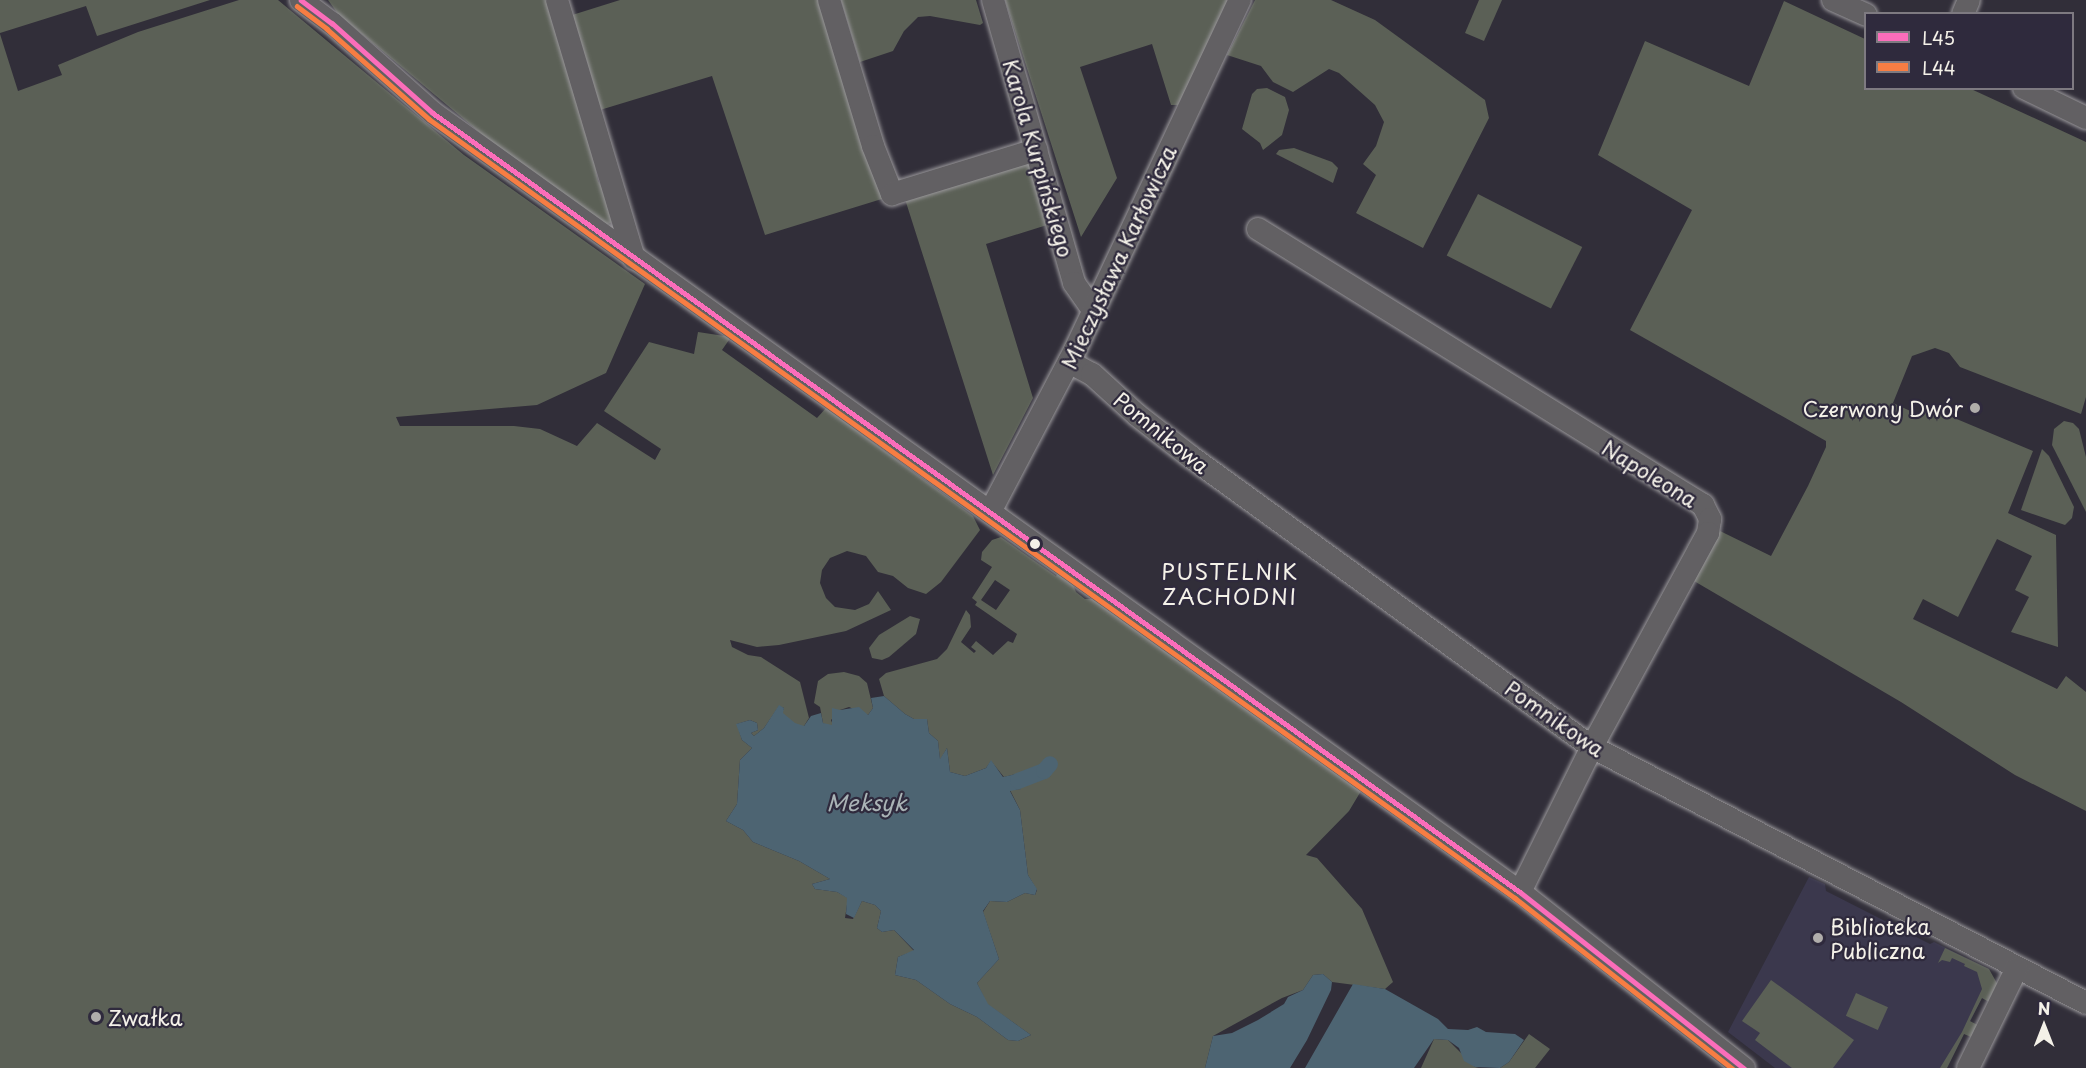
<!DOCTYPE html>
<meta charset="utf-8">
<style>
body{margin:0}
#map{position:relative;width:2086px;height:1068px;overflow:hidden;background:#312e39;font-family:"Playpen Sans",sans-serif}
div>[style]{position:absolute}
.built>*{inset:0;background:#3b384d}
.green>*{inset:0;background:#5b6056;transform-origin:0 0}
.water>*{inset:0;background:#4d6472}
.canal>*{height:16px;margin:-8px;padding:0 8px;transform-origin:8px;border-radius:8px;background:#4d6472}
.roads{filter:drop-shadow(0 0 2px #9a989b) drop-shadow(0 0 2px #9a989b)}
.minor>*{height:22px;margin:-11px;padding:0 11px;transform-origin:11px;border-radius:11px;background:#626063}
.bus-1>*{height:4.5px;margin:-2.25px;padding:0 2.25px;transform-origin:2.25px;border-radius:2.25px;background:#fb6dba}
.bus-2>*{height:4.5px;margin:-2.25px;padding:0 2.25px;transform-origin:2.25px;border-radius:2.25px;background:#f77d43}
.dots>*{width:16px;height:16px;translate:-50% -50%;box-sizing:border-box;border:3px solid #2f2a3d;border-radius:50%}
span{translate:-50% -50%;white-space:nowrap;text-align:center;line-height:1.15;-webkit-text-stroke:4.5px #2f2a3d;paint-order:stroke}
.street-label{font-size:21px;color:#f4f1e8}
.poi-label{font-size:21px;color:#f4f1e8}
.right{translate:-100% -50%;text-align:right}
.left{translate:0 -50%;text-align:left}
.neighbourhood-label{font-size:22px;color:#f4f1e8;letter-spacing:1.5px}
.water-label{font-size:22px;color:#aab4b6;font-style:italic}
.legend{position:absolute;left:1864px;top:12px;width:210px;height:78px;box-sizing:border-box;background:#2f2a3d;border:2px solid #7e7a81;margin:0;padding:8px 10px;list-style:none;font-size:18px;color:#f4f1e8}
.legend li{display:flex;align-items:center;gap:12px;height:30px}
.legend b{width:30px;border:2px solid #7e7a81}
.north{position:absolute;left:2014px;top:996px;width:60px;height:60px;-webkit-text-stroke:4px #2f2a3d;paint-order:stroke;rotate:0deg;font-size:16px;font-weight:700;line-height:24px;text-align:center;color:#f4f1e8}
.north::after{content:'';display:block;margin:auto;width:21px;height:27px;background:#f4f1e8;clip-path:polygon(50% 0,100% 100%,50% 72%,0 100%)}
</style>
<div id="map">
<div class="built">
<div style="clip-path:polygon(1809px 877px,1825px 884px,1826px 891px,1930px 944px,1934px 942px,1989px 969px,1989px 1002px,1982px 998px,1947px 1068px,1775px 1068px,1728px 1032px)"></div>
</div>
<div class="green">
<div style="clip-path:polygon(0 0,210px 0,97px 36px,86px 6px,0 33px)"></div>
<div style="clip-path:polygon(evenodd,239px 0,278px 0,464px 155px,645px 284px,606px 373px,537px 405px,396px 417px,400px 426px,514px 426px,540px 429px,577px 446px,597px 423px,655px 460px,661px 449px,604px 411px,649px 342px,694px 354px,698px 332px,731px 337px,722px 350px,817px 418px,826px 408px,973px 516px,980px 530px,941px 582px,926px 594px,908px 588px,893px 576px,878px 572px,866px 556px,847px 551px,830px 558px,822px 570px,820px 583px,826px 598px,835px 607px,855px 610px,869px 604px,878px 591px,891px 610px,846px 631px,779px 645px,757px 647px,730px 640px,732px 647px,748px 655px,761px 657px,800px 682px,809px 718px,804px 726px,805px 733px,787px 739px,777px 738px,776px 727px,784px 708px,779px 706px,764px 728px,754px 736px,751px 733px,758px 730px,757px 723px,750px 720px,737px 724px,742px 740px,752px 748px,740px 760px,737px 804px,726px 821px,743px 830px,753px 842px,799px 861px,830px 879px,812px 884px,815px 889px,837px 892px,848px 898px,845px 918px,853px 919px,862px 901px,875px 905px,881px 911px,877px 928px,882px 932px,894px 930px,914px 951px,898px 957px,895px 975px,916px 980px,950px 1004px,977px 1017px,1008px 1040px,1018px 1041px,1031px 1035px,987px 1004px,977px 983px,999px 959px,983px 912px,990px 901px,1007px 902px,1025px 893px,1035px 895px,1037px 890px,1028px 875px,1020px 810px,1010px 790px,1021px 789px,1016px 774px,1004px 777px,991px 761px,986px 768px,965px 776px,950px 772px,947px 748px,940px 760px,938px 741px,929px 733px,927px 719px,914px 719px,905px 714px,884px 696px,879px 679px,886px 673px,937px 659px,947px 649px,966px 610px,970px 615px,971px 627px,961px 642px,974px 653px,976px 651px,971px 647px,976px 641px,993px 655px,1008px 641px,1013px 643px,1017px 634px,975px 605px,977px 602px,972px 598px,992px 567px,981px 560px,982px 552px,992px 540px,1001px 537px,1056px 576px,1059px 572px,1072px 582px,1076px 592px,1085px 599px,1096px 599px,1361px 791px,1349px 811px,1306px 855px,1317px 858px,1362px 909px,1393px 982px,1385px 989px,1332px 982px,1323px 974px,1313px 975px,1303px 990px,1282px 998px,1213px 1036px,1205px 1068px,0 1068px,0 34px,18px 91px,62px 75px,58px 65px,138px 32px,239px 0,995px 580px,1010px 590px,996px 610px,981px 600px,995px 580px)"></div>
<div style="clip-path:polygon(328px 0,549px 0,587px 124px,598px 181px,608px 197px,614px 221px,606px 225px,484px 136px,338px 14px)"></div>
<div style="clip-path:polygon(620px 0,822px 0,885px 198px,765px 235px,712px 76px,600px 110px,569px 16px)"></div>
<div style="clip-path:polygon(841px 0,976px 0,983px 23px,980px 25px,930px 16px,918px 17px,904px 31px,893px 51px,860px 62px)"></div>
<div style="clip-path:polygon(1005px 0,1229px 0,1178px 105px,1171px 105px,1152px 44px,1080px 67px,1117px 178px,1081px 237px)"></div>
<div style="clip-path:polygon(1255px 0,1331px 0,1375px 20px,1485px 100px,1489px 118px,1423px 248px,1356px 213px,1376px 175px,1363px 164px,1376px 146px,1384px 122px,1375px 105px,1339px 73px,1329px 69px,1293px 92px,1273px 82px,1261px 66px,1227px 55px)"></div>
<div style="clip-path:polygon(1479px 0,1502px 0,1484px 41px,1465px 33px)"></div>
<div style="clip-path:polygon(1784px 1px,1865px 39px,1866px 88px,1971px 89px,2086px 142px,2086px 397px,2081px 414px,1960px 367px,1949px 353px,1935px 348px,1912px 356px,1893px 403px,1919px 415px,1922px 408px,1926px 410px,1928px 407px,2033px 451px,2008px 513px,2056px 535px,2058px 647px,2011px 632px,2029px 597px,2015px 590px,2032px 556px,1997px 539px,1958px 617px,1923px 599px,1913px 619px,2057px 689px,2066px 676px,2086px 692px,2086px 811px,2015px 775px,1901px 702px,1694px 581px,1720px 531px,1771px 556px,1808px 486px,1826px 447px,1826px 441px,1630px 330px,1692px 210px,1598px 155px,1645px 41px,1749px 86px)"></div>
<div style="clip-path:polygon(1267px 88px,1285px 97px,1289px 110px,1282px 135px,1263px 150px,1260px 143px,1242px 129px,1252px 94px,1257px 89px)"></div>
<div style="clip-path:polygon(1294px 148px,1332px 162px,1338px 168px,1333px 183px,1276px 154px,1279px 150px)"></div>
<div style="clip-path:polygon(1027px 157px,1047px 225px,986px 244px,1033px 398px,993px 475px,904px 196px)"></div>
<div style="left:1478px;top:194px;width:117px;height:69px;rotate:27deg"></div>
<div style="clip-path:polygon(2064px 421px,2073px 423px,2079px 429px,2086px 457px,2086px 512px,2052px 445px,2054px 429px)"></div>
<div style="clip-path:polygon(2042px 449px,2049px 456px,2074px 507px,2072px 518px,2065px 525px,2021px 510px)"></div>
<div style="clip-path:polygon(910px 616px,920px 619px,916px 634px,889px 657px,882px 660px,872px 658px,869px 648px,879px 635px)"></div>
<div style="clip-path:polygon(844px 672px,859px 676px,867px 683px,873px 708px,868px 715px,849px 707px,840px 710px,831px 720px,833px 725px,826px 725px,823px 723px,820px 707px,814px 703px,818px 681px,828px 674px)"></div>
<div style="clip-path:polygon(1945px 948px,1989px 969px,1998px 985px,1989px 1002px,1982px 998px,1970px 1021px,1981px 1027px,1976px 1039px,1964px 1034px,1947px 1068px,1940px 1068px,1962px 1032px,1982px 989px,1977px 972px,1964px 966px,1965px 964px,1952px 958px,1950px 962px,1942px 960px,1938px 963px)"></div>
<div style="clip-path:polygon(1771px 980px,1854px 1040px,1833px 1068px,1792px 1068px,1755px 1040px,1760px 1033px,1742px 1021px)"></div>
<div style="left:1856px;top:993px;width:35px;height:25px;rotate:24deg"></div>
<div style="clip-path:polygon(1529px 1034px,1550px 1049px,1535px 1068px,1500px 1068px,1509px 1062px)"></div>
<div style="clip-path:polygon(1434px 1039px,1448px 1040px,1475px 1067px,1479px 1068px,1421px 1068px)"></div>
</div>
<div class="water">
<div style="clip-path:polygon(884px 696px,905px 714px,914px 719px,927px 719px,929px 733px,938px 741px,940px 759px,947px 748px,950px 772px,965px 776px,986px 768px,991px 760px,1003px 777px,1016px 774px,1021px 789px,1010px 791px,1020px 810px,1028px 875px,1037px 889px,1035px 895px,1025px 893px,1007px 902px,990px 901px,983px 911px,999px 959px,977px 983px,988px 1004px,1031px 1035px,1018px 1041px,1008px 1040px,977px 1017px,950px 1004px,916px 980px,895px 975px,898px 957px,914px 950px,894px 930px,882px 932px,877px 928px,881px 911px,875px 905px,862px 901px,854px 918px,846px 914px,847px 898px,837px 892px,815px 889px,812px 884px,830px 879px,799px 861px,753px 842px,743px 830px,726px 821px,737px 804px,740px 760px,752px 748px,742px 740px,736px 724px,750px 720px,757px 723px,758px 730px,751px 733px,754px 736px,764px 728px,779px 705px,784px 708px,783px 713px,795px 723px,804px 726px,811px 716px,821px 713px,823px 723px,832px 725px,832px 708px,840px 710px,859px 707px,868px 715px,873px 708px,871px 698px)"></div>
<div style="clip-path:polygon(1323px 974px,1332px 982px,1331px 990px,1307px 1040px,1290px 1068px,1205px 1068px,1213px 1036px,1232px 1033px,1258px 1020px,1284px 1004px,1288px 997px,1303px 990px,1313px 975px)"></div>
<div style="clip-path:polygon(1353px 984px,1385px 989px,1438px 1019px,1448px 1029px,1468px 1030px,1477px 1027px,1486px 1032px,1515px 1034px,1524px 1040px,1509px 1062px,1500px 1068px,1475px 1067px,1464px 1061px,1459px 1048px,1448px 1040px,1434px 1039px,1414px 1068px,1305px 1068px)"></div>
</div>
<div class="canal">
<div style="left:1018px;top:781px;width:28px;rotate:-21deg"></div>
<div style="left:1044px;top:771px;width:9px;rotate:-49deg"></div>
</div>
<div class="roads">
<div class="minor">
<div style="left:301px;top:0;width:39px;rotate:37deg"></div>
<div style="left:332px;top:23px;width:135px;rotate:41.7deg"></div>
<div style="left:433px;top:113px;width:1337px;rotate:35.63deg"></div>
<div style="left:1520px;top:892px;width:285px;rotate:38.2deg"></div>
<div style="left:557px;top:0;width:270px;rotate:73.4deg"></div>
<div style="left:829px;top:0;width:152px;rotate:73.2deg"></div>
<div style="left:873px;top:146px;width:52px;rotate:68.4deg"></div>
<div style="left:892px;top:194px;width:151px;rotate:-17deg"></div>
<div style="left:993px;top:0;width:294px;rotate:74deg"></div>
<div style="left:1074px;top:283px;width:33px;rotate:55deg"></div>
<div style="left:1833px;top:0;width:36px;rotate:24deg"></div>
<div style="left:1963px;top:14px;width:15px;rotate:-67deg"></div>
<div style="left:2024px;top:88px;width:69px;rotate:25.8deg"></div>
<div style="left:1258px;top:229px;width:524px;rotate:31.81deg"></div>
<div style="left:1703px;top:505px;width:16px;rotate:63deg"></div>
<div style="left:1710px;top:519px;width:14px;rotate:98deg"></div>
<div style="left:1708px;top:533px;width:243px;rotate:118.5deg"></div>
<div style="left:1592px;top:747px;width:162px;rotate:116.4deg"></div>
<div style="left:1069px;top:362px;width:26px;rotate:28deg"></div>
<div style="left:1092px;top:374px;width:61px;rotate:42.3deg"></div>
<div style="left:1137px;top:415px;width:68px;rotate:37.9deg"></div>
<div style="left:1191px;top:457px;width:495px;rotate:35.9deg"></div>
<div style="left:1592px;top:747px;width:556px;rotate:27.39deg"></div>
<div style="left:990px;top:512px;width:185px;rotate:-62.3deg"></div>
<div style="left:1076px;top:348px;width:385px;rotate:-64.8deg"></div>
<div style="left:1968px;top:1068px;width:111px;rotate:-63.9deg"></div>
</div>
</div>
<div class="bus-1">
<div style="left:301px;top:0;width:39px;rotate:37deg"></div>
<div style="left:332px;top:23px;width:135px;rotate:41.7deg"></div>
<div style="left:433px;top:113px;width:1337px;rotate:35.63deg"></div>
<div style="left:1520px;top:892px;width:285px;rotate:38.2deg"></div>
</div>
<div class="bus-2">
<div style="left:297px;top:6px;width:38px;rotate:37deg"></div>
<div style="left:327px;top:29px;width:136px;rotate:41.4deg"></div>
<div style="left:429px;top:119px;width:1337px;rotate:35.65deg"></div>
<div style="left:1515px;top:898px;width:276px;rotate:38.1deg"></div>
</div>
<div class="dots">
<div style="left:1975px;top:408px;background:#b0adab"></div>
<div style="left:1035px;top:544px;background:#f4f1e8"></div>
<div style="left:1818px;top:938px;background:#b0adab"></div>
<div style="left:96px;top:1017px;background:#b0adab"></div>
</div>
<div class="street-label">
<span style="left:1039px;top:158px;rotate:74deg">Karola Kurpińskiego</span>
<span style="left:1118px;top:257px;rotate:-65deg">Mieczysława Karłowicza</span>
<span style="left:1162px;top:432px;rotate:39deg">Pomnikowa</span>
<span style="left:1650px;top:473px;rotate:32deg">Napoleona</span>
<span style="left:1555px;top:718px;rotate:35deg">Pomnikowa</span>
</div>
<div class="poi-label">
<span class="right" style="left:1963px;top:408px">Czerwony Dwór</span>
<span class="left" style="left:1830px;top:938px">Biblioteka<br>Publiczna</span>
<span class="left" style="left:108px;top:1017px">Zwałka</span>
</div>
<div class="neighbourhood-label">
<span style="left:1230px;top:583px">PUSTELNIK<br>ZACHODNI</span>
</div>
<div class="water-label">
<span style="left:867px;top:802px">Meksyk</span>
</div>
<ul class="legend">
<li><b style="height:8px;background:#fb6dba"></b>L45</li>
<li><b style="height:8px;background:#f77d43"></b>L44</li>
</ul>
<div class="north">N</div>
</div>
